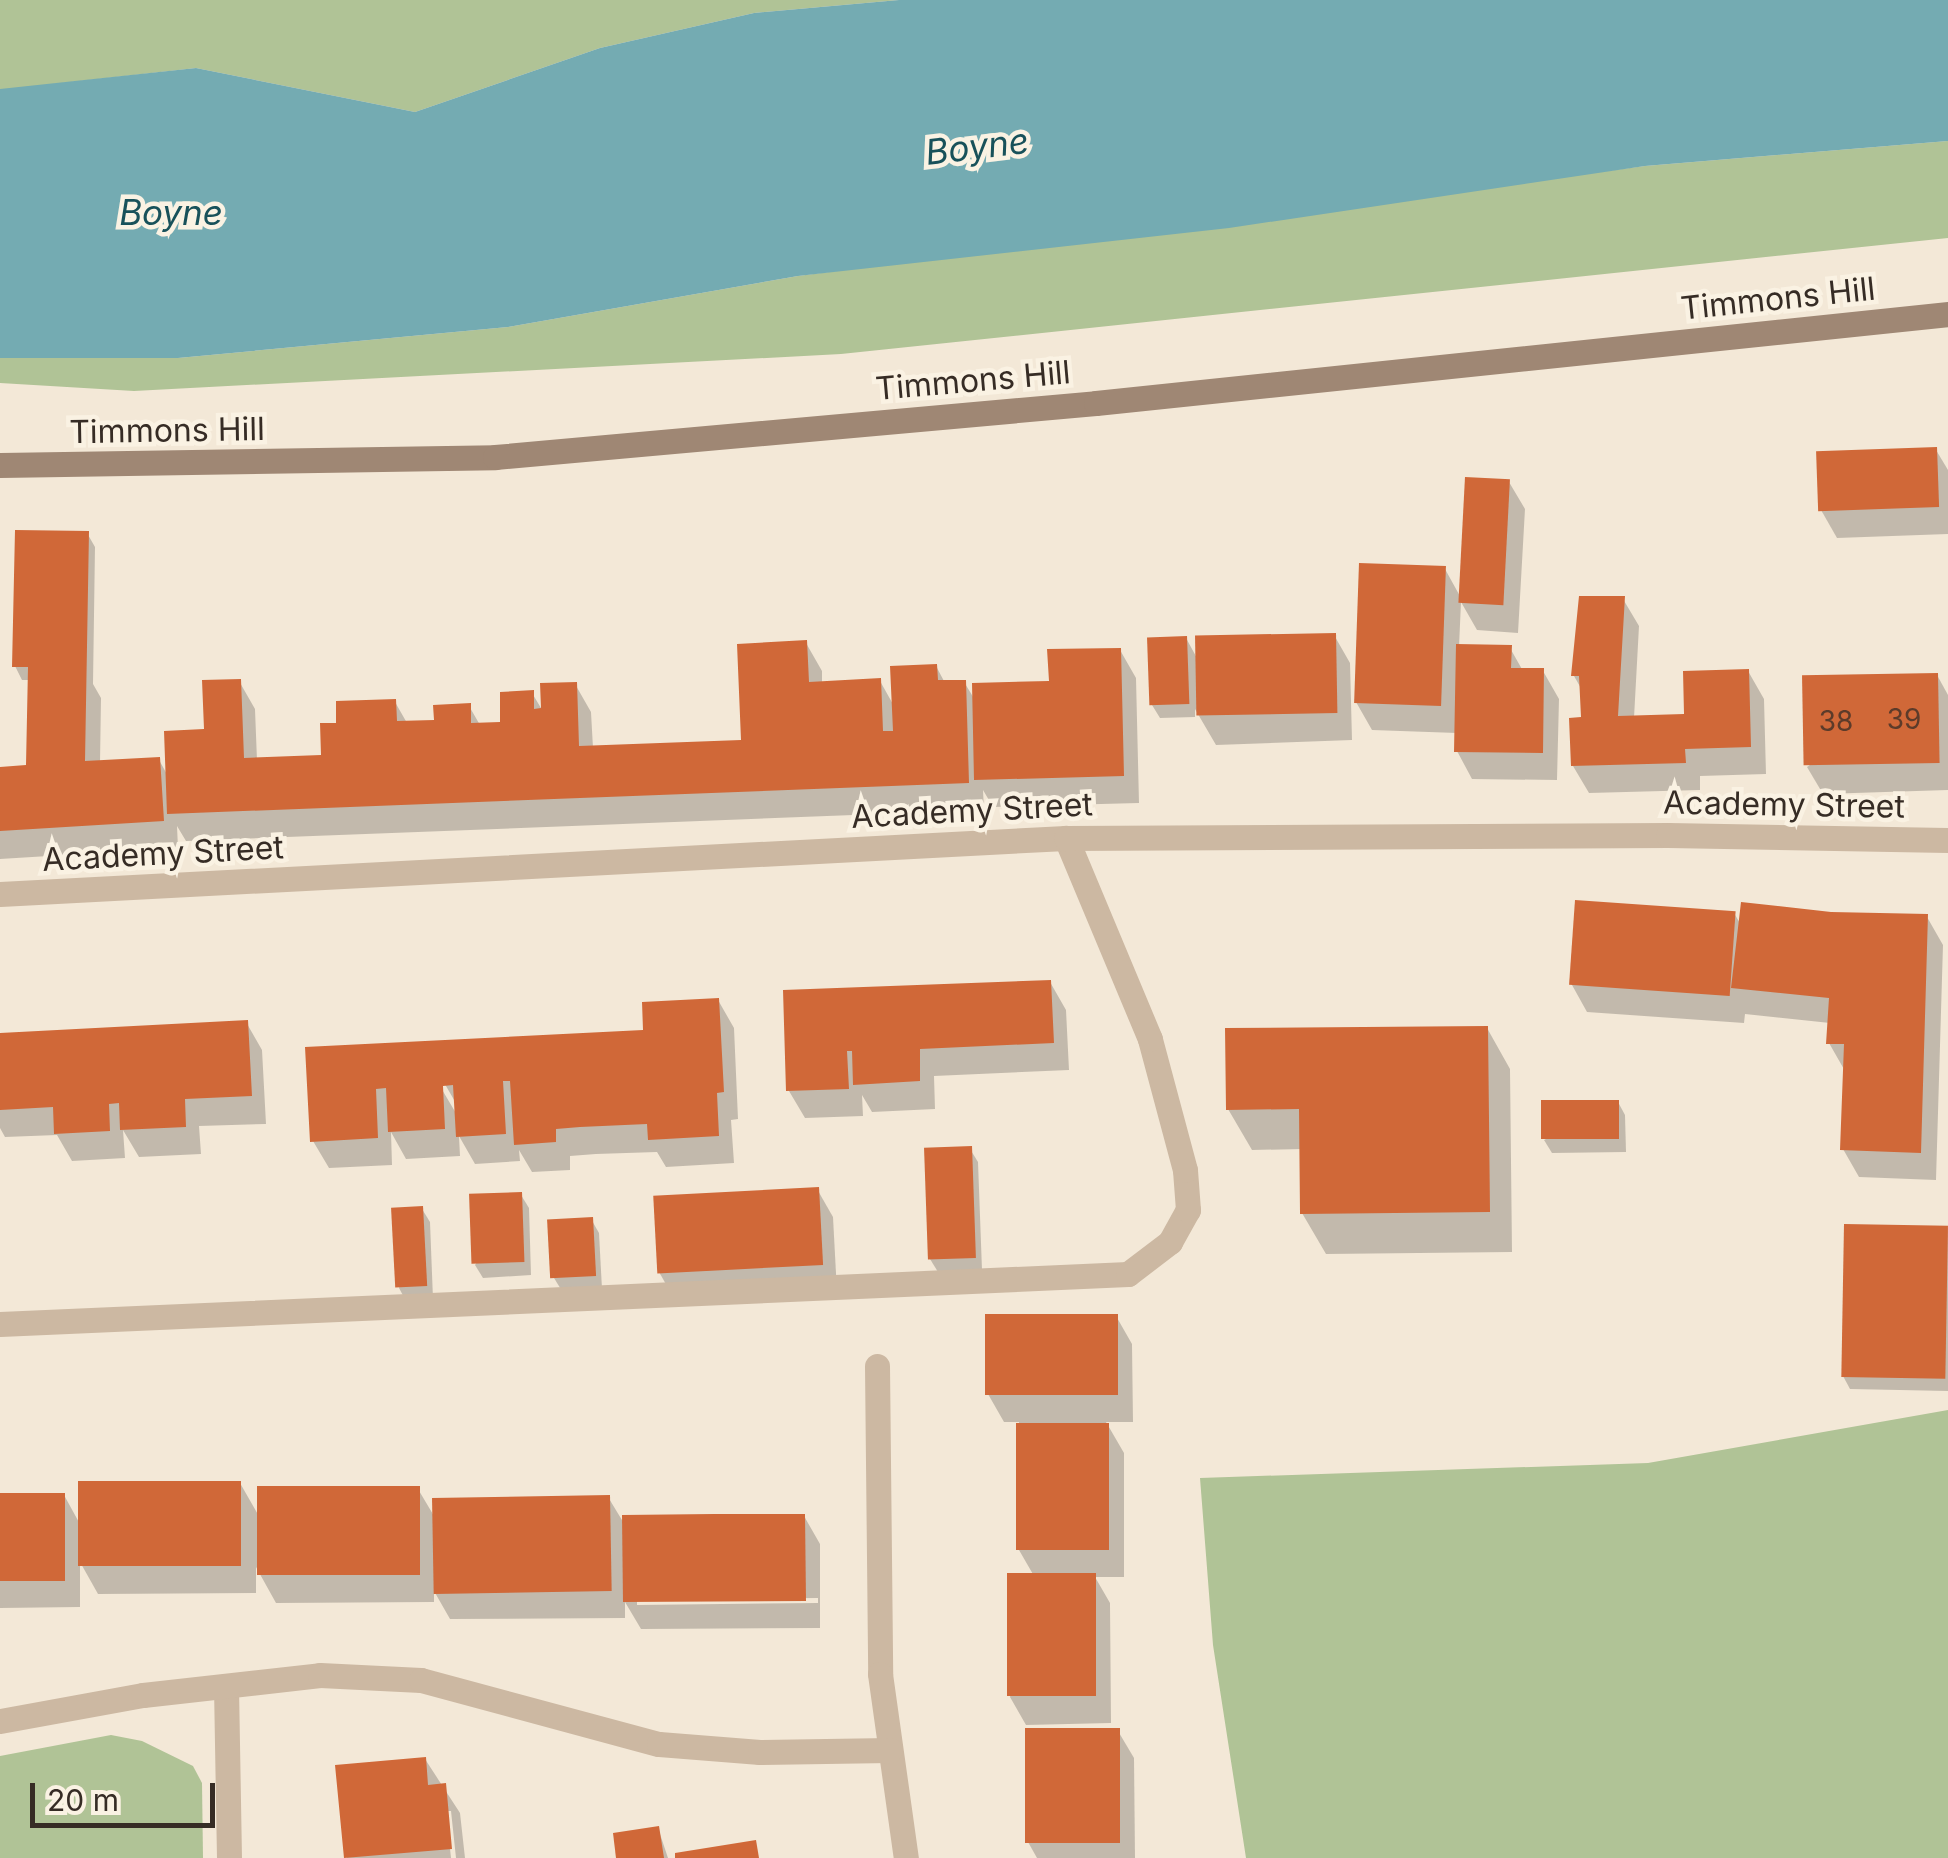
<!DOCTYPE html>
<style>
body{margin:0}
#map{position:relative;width:1948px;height:1858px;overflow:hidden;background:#f3e8d7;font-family:Inter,sans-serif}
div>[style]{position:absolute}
.green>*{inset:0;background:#b0c396}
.water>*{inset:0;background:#74abb2}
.shadow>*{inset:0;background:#0003}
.building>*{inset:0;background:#d06838;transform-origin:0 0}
.service>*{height:25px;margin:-12.5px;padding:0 12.5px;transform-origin:12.5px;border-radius:12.5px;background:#ccb8a2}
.minor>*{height:25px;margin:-12.5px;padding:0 12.5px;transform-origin:12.5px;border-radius:12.5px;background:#ccb8a2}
.tertiary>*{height:25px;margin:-12.5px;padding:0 12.5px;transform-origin:12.5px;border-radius:12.5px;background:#ccb8a2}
.secondary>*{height:25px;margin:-12.5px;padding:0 12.5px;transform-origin:12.5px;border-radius:12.5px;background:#9f8774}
span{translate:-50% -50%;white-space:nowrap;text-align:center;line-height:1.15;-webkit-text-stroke:9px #faf2e3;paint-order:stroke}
.number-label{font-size:28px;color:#5c3b2a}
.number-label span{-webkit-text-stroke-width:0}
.street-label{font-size:32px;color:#362c25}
.water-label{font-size:35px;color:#18515a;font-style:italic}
.scale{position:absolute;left:30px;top:1783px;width:185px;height:45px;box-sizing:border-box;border:5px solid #362c25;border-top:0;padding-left:12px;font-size:30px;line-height:35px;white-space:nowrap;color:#362c25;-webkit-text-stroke:8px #faf2e3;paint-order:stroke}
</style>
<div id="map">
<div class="green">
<div style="clip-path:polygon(0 0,899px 0,754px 13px,600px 48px,415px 112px,196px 68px,0 90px)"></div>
<div style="clip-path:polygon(1948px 141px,1948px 238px,841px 354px,134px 391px,0 383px,0 358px,178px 358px,508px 327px,798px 276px,1645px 166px)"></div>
<div style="clip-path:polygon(1948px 1410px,1948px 1858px,1246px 1858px,1213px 1645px,1200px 1478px,1648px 1463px)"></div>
<div style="clip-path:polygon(111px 1735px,142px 1741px,193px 1766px,202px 1783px,203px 1858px,0 1858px,0 1756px)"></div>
</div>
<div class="water">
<div style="clip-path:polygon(899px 0,1948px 0,1948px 141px,1645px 166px,1229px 228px,798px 276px,508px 327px,178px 358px,0 358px,0 89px,196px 68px,415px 112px,600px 48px,754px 13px)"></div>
</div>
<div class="shadow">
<div style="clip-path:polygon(1936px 450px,1948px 470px,1948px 534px,1837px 538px,1821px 510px)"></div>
<div style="clip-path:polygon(1509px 482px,1525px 509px,1518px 633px,1477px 630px,1461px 602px,1459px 647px,1510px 648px,1523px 671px,1543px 671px,1559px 699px,1557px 780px,1472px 779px,1457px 751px,1457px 733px,1372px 730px,1356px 702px,1445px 569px,1461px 598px)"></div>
<div style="clip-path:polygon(87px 533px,95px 547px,93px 684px,101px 698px,100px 763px,159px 760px,168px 776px,206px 732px,239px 681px,255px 709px,257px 760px,324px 758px,339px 726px,395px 702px,407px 723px,437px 722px,469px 706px,480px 725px,503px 724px,532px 693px,544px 713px,575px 684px,591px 712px,593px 748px,743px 743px,806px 643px,822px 671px,822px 683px,880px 681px,894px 706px,936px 666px,945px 683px,964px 682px,975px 700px,1051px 684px,1120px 650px,1136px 678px,1139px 803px,993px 807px,983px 790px,984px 810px,186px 841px,177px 826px,178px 848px,0 859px,0 769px,29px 767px,31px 680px,22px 680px,15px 666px)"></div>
<div style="clip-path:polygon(1623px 599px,1639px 626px,1634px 718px,1686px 717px,1748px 671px,1764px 699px,1766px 774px,1700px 776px,1700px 790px,1589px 793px,1573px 766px,1583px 720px,1582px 690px,1574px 676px)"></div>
<div style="clip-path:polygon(1334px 635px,1350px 663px,1352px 740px,1216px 745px,1195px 709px,1195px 717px,1160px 718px,1152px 705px,1186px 638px,1198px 660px)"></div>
<div style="clip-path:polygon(1937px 675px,1948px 695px,1948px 790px,1823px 794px,1807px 767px)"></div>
<div style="clip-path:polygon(1734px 913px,1741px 925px,1927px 917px,1943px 945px,1936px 1180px,1859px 1177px,1843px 1149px,1845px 1071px,1829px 1043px,1830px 1023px,1745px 1014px,1744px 1023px,1587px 1012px,1572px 985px)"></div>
<div style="clip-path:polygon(1050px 982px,1066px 1010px,1069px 1070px,934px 1076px,935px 1109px,872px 1112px,862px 1095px,863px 1116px,805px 1118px,789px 1091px,785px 993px)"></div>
<div style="clip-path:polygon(evenodd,718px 1000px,734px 1028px,738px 1119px,731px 1120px,734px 1163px,666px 1167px,657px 1152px,596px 1154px,570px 1156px,570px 1170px,532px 1172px,519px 1150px,520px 1161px,475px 1164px,459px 1136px,460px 1156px,406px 1159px,391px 1132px,392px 1165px,329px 1168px,313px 1141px,308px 1049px,645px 1032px,718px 1000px,439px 1074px,457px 1105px,457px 1115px,434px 1076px,439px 1074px)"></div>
<div style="clip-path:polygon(246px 1022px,262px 1050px,266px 1124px,199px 1126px,201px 1154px,139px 1157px,123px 1130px,125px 1158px,72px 1161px,57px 1135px,5px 1137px,0 1128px,0 1035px)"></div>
<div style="clip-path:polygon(1487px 1028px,1510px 1069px,1512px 1252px,1326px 1254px,1302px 1213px,1302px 1149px,1252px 1150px,1228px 1109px)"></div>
<div style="clip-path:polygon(1618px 1102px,1625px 1115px,1626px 1152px,1552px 1153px,1544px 1140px)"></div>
<div style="clip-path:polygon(970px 1149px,978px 1162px,982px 1270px,938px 1272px,930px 1259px)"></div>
<div style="clip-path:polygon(817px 1189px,833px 1217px,837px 1292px,675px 1300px,659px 1272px)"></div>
<div style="clip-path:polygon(521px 1195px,529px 1208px,531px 1275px,483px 1278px,475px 1265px)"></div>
<div style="clip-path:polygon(422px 1209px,430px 1222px,433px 1299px,406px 1301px,399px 1288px)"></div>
<div style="clip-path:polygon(591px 1219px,599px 1233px,602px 1289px,562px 1291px,554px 1278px)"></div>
<div style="clip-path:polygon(1948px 1228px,1948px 1391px,1850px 1389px,1843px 1376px)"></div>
<div style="clip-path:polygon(1116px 1316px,1132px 1344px,1133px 1422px,1106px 1422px,1124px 1453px,1124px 1577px,1095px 1577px,1110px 1603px,1111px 1723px,1026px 1725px,1010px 1697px,1034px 1576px,1019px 1550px,1019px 1422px,1004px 1422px,988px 1394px)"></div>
<div style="clip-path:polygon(evenodd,240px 1483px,260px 1518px,418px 1489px,434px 1516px,608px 1497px,625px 1525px,804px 1516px,820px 1544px,820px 1628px,641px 1629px,625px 1602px,625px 1618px,450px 1619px,434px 1591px,434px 1602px,276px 1603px,256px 1567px,256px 1593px,98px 1594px,80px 1562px,80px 1607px,0 1608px,0 1496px,64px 1495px,81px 1526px,240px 1483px,818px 1598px,818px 1603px,637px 1605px,637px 1600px,818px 1598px)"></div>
<div style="clip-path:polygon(1118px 1731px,1134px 1758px,1135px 1858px,1037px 1858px,1028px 1842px)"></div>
<div style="clip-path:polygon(425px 1759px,460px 1813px,465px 1858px,456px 1858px,451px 1811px,446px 1811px,451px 1858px,347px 1858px,338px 1767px)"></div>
<div style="clip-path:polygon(658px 1828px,668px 1858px,619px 1858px)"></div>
</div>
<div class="building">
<div style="left:1937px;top:447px;width:60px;height:121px;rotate:88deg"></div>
<div style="left:1465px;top:477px;width:45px;height:126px;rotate:3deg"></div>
<div style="clip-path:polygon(15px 530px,89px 531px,85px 761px,160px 757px,164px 821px,0 831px,0 767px,26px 765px,28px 667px,12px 667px)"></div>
<div style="left:1359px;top:563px;width:87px;height:140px;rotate:2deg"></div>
<div style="clip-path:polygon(1579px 596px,1625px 596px,1618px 716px,1684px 714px,1683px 671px,1749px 669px,1751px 747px,1685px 749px,1686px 763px,1571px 766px,1569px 718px,1581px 717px,1579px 676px,1571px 676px)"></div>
<div style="left:1336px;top:633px;width:80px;height:141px;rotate:89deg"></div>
<div style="left:1187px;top:636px;width:68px;height:40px;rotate:88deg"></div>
<div style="clip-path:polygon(807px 640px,809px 682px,881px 678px,883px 731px,893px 731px,890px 666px,937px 664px,938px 680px,966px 680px,969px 783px,167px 814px,164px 731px,204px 729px,202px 680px,241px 679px,244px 758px,321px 755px,320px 723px,336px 723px,336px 701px,396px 699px,397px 721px,434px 720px,433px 705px,471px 703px,471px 723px,500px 722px,500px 692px,534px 690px,534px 709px,541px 708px,540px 683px,577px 682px,579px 746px,741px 740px,737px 644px)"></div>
<div style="clip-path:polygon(1456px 644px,1512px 645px,1511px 668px,1544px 668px,1543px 753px,1454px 752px)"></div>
<div style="clip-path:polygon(1121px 648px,1124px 776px,974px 780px,972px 683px,1049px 681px,1047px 649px)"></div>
<div style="left:1938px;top:673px;width:90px;height:136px;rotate:89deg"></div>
<div style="left:1575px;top:900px;width:161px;height:85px;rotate:4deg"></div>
<div style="clip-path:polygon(1741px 902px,1831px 912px,1928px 914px,1921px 1153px,1840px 1150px,1844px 1044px,1826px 1044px,1829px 998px,1731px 988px)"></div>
<div style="clip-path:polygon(1051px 980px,1054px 1043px,920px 1049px,920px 1081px,853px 1085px,852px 1051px,847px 1051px,849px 1089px,786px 1091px,783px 990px)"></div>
<div style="clip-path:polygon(719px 998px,724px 1092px,717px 1093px,719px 1136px,648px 1140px,647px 1124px,580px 1127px,556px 1129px,556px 1142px,514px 1145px,510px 1081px,503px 1081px,506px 1134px,456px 1137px,453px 1085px,443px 1086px,445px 1129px,388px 1132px,386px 1088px,376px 1089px,378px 1138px,310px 1142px,305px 1047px,643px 1030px,642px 1002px)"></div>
<div style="clip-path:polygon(248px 1020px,252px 1096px,185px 1099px,186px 1127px,120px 1130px,119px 1103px,109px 1104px,110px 1131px,54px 1134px,53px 1107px,0 1110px,0 1033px)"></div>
<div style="clip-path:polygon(1488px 1026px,1490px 1212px,1300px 1214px,1299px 1109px,1226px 1110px,1225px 1028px)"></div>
<div style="left:1619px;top:1100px;width:39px;height:78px;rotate:90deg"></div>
<div style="left:972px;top:1146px;width:112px;height:48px;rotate:88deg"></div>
<div style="left:819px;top:1187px;width:78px;height:166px;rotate:87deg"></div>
<div style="left:522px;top:1192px;width:70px;height:53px;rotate:88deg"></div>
<div style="left:423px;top:1206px;width:80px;height:32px;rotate:87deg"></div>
<div style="left:593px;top:1217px;width:59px;height:46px;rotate:87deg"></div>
<div style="left:1844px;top:1224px;width:104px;height:153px;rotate:1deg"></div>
<div style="left:985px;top:1314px;width:133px;height:81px"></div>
<div style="left:1109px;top:1423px;width:127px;height:93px;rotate:90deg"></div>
<div style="left:241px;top:1481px;width:85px;height:163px;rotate:90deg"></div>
<div style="left:420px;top:1486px;width:89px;height:163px;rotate:90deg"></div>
<div style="left:0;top:1493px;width:65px;height:88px"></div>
<div style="left:610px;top:1495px;width:96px;height:178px;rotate:89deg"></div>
<div style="clip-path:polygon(714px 1514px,805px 1514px,806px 1601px,623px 1602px,622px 1515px)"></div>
<div style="left:1096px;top:1573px;width:123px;height:89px;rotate:90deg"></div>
<div style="left:1120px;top:1728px;width:115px;height:95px;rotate:90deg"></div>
<div style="clip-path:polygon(426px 1757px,428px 1785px,446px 1783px,452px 1849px,344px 1858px,335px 1765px)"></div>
<div style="clip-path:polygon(659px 1826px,664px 1858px,616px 1858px,613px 1833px)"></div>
<div style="clip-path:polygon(756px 1840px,759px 1858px,675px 1858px,675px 1853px)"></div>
</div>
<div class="service">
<div style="left:0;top:1324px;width:1129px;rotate:-2.54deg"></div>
<div style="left:1128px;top:1274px;width:53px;rotate:-37.3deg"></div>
<div style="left:1170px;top:1242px;width:37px;rotate:-61deg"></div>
<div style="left:1188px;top:1210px;width:40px;rotate:-94.3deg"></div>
<div style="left:1185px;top:1170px;width:136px;rotate:-105deg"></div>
<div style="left:1150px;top:1039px;width:218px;rotate:-112.7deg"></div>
</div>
<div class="minor">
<div style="left:877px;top:1366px;width:308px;rotate:89.4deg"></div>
<div style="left:880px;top:1674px;width:186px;rotate:82deg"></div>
<div style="left:226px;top:1686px;width:172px;rotate:89deg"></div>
<div style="left:0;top:1721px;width:145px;rotate:-10.3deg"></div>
<div style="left:143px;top:1695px;width:178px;rotate:-6.4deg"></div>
<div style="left:320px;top:1675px;width:101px;rotate:2.8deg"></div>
<div style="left:421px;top:1680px;width:246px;rotate:15.1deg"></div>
<div style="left:659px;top:1744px;width:101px;rotate:4.5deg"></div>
<div style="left:760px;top:1752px;width:130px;rotate:-0.9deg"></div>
</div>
<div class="tertiary">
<div style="left:0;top:894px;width:1067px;rotate:-3.01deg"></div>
<div style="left:1066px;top:838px;width:602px;rotate:-0.29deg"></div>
<div style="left:1668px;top:835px;width:280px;rotate:1deg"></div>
</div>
<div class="secondary">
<div style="left:0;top:465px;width:495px;rotate:-0.9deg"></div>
<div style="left:495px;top:457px;width:603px;rotate:-5.13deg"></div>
<div style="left:1096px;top:403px;width:857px;rotate:-5.96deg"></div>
</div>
<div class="number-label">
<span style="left:1904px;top:719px">39</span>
<span style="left:1836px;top:721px">38</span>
</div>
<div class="street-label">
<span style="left:1778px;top:299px;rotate:-6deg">Timmons Hill</span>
<span style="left:973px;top:381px;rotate:-5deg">Timmons Hill</span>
<span style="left:167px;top:431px;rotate:-1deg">Timmons Hill</span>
<span style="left:1784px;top:805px;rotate:1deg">Academy Street</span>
<span style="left:972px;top:811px;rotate:-3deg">Academy Street</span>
<span style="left:163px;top:854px;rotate:-3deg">Academy Street</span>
</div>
<div class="water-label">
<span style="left:977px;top:146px;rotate:-7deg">Boyne</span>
<span style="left:171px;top:212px">Boyne</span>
</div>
<div class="scale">20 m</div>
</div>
